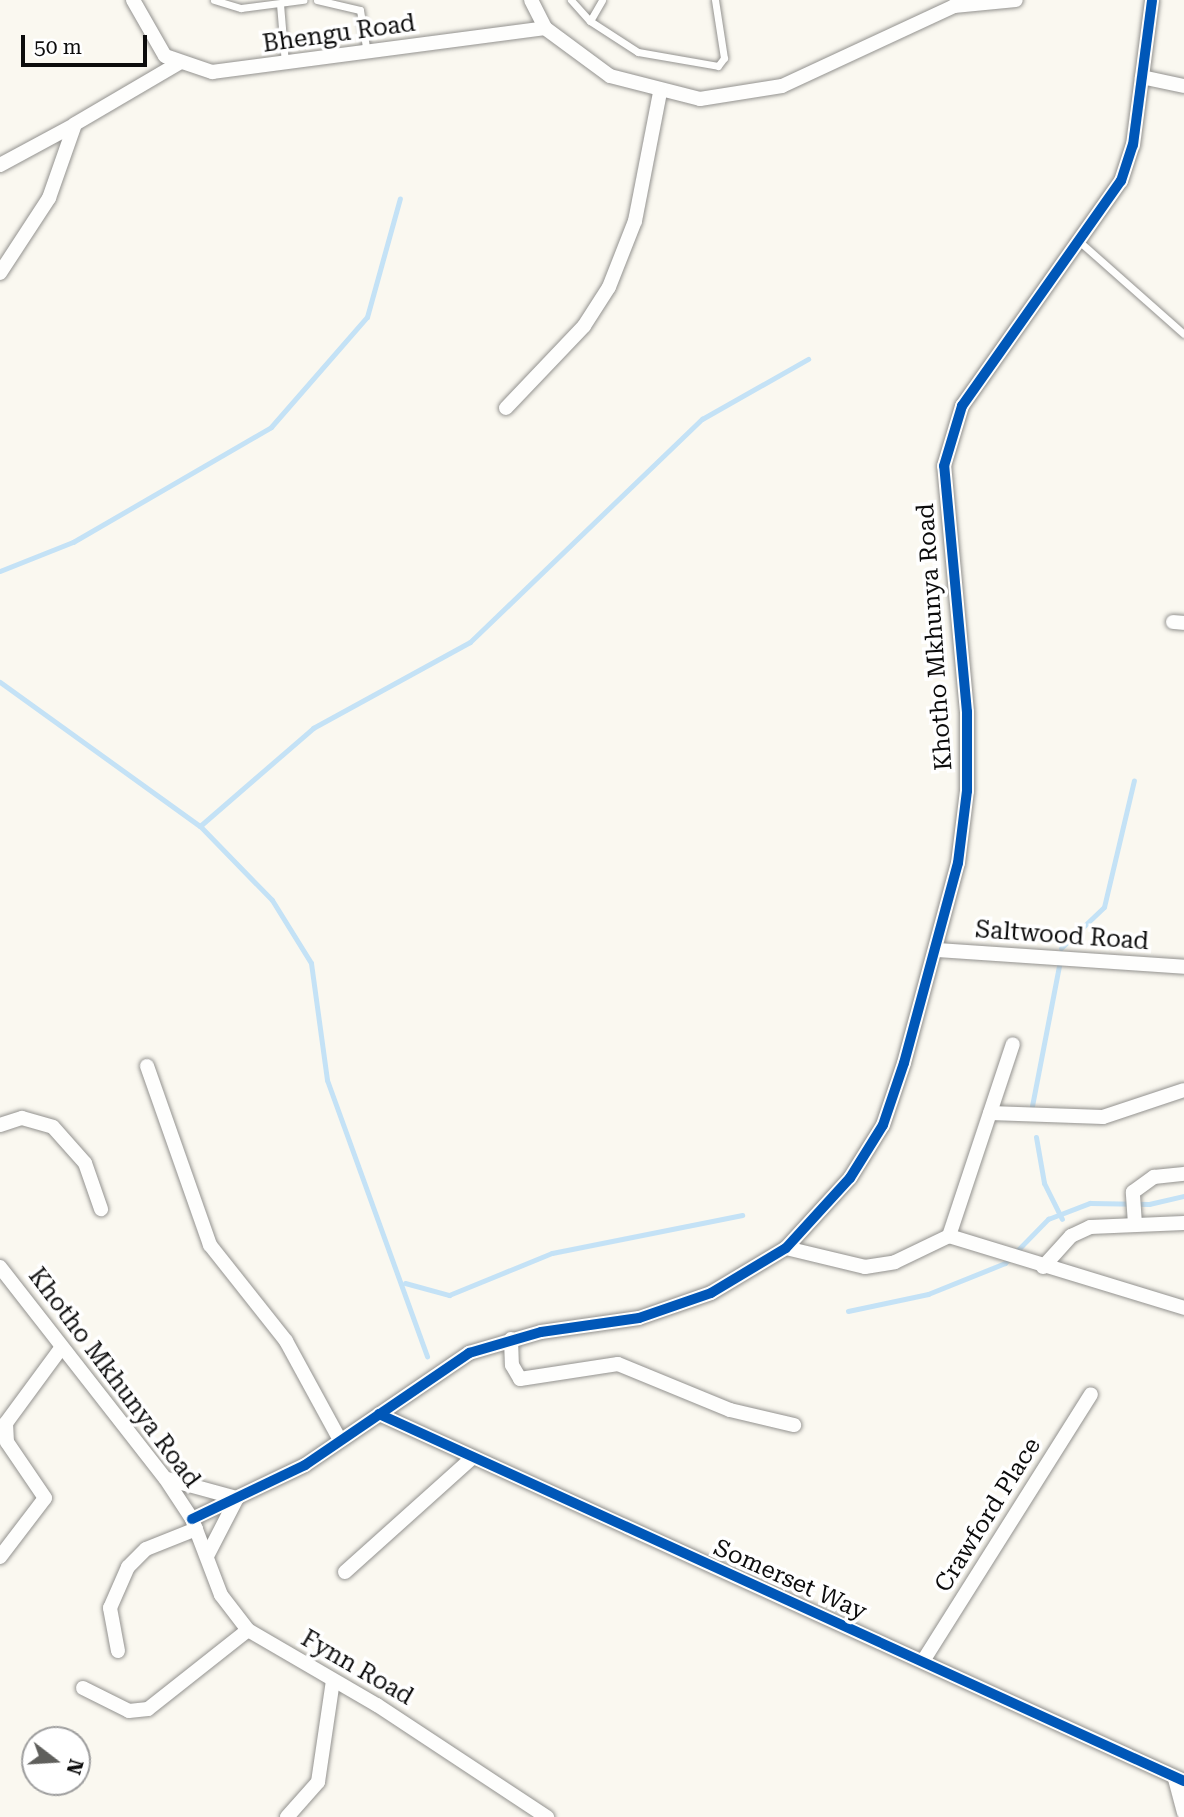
<!DOCTYPE html>
<style>
body{margin:0}
#map{position:relative;width:1184px;height:1817px;overflow:hidden;background:#faf8f0;font-family:"Roboto Serif",serif}
div>[style]{position:absolute}
.stream>*{height:5px;margin:-2.5px;padding:0 2.5px;transform-origin:2.5px;border-radius:2.5px;background:#c4e2f6}
.roads{filter:drop-shadow(0 0 2px #93928f) drop-shadow(0 0 2px #93928f)}
.lane>*{height:7px;margin:-3.5px;padding:0 3.5px;transform-origin:3.5px;border-radius:3.5px;background:#fefefd}
.street>*{height:14px;margin:-7px;padding:0 7px;transform-origin:7px;border-radius:7px;background:#fefefd}
.cycleway>*{height:10px;margin:-5px;padding:0 5px;transform-origin:5px;border-radius:5px;background:#0057b8}
span{translate:-50% -50%;white-space:nowrap;text-align:center;line-height:1.15;-webkit-text-stroke:7px #fff;paint-order:stroke}
.street-label{font-size:24px;color:#0c0c0c}
.north{position:absolute;left:21px;top:1726px;width:70px;height:70px;box-sizing:border-box;background:#fff;border:2px solid #9e9e9e;border-radius:50%;rotate:107deg;font-size:19px;font-weight:700;line-height:28px;text-align:center;color:#0c0c0c}
.north::after{content:'';display:block;margin:auto;width:24px;height:32px;background:#5f5f5c;clip-path:polygon(50% 0,100% 100%,50% 72%,0 100%)}
.scale{position:absolute;left:21px;top:35px;width:126px;height:32px;box-sizing:border-box;border:4px solid #0c0c0c;border-top:0;padding-left:9px;font-size:21px;line-height:24px;white-space:nowrap;color:#0c0c0c;-webkit-text-stroke:5px #fff;paint-order:stroke}
</style>
<div id="map">
<div class="stream">
<div style="left:0;top:571px;width:79px;rotate:-21.7deg"></div>
<div style="left:73px;top:542px;width:229px;rotate:-30.1deg"></div>
<div style="left:271px;top:427px;width:146px;rotate:-48.9deg"></div>
<div style="left:367px;top:317px;width:123px;rotate:-74.5deg"></div>
<div style="left:0;top:682px;width:246px;rotate:35.8deg"></div>
<div style="left:200px;top:826px;width:103px;rotate:45.8deg"></div>
<div style="left:272px;top:900px;width:74px;rotate:58.2deg"></div>
<div style="left:311px;top:963px;width:118px;rotate:82.2deg"></div>
<div style="left:327px;top:1080px;width:294px;rotate:70.1deg"></div>
<div style="left:200px;top:826px;width:150px;rotate:-40.9deg"></div>
<div style="left:313px;top:728px;width:179px;rotate:-28.7deg"></div>
<div style="left:470px;top:642px;width:322px;rotate:-43.9deg"></div>
<div style="left:702px;top:419px;width:122px;rotate:-29.5deg"></div>
<div style="left:1061px;top:948px;width:59px;rotate:-43.6deg"></div>
<div style="left:1104px;top:907px;width:130px;rotate:-76.7deg"></div>
<div style="left:1032px;top:1106px;width:143px;rotate:-79.1deg"></div>
<div style="left:1036px;top:1137px;width:47px;rotate:80.1deg"></div>
<div style="left:1044px;top:1183px;width:40px;rotate:63.4deg"></div>
<div style="left:405px;top:1283px;width:46px;rotate:15.3deg"></div>
<div style="left:449px;top:1295px;width:111px;rotate:-22.2deg"></div>
<div style="left:552px;top:1253px;width:194px;rotate:-11.3deg"></div>
<div style="left:848px;top:1311px;width:82px;rotate:-12deg"></div>
<div style="left:928px;top:1294px;width:83px;rotate:-21.9deg"></div>
<div style="left:1005px;top:1263px;width:62px;rotate:-45.7deg"></div>
<div style="left:1048px;top:1219px;width:45px;rotate:-20.9deg"></div>
<div style="left:1090px;top:1203px;width:59px;rotate:1deg"></div>
<div style="left:1149px;top:1204px;width:36px;rotate:-13deg"></div>
</div>
<div class="roads">
<div class="lane">
<div style="left:214px;top:0;width:28px;rotate:17deg"></div>
<div style="left:241px;top:8px;width:63px;rotate:-7.4deg"></div>
<div style="left:317px;top:0;width:44px;rotate:13.1deg"></div>
<div style="left:360px;top:10px;width:44px;rotate:80.8deg"></div>
<div style="left:571px;top:0;width:28px;rotate:48deg"></div>
<div style="left:590px;top:21px;width:57px;rotate:32.9deg"></div>
<div style="left:638px;top:52px;width:81px;rotate:9.9deg"></div>
<div style="left:718px;top:66px;width:10px;rotate:-53deg"></div>
<div style="left:724px;top:58px;width:59px;rotate:-98.8deg"></div>
<div style="left:280px;top:4px;width:59px;rotate:85.2deg"></div>
<div style="left:590px;top:21px;width:24px;rotate:-60deg"></div>
<div style="left:1081px;top:243px;width:137px;rotate:41.5deg"></div>
</div>
<div class="street">
<div style="left:133px;top:0;width:64px;rotate:60.3deg"></div>
<div style="left:165px;top:56px;width:50px;rotate:18.8deg"></div>
<div style="left:212px;top:72px;width:336px;rotate:-7.5deg"></div>
<div style="left:531px;top:0;width:31px;rotate:63deg"></div>
<div style="left:545px;top:28px;width:81px;rotate:36.4deg"></div>
<div style="left:610px;top:76px;width:93px;rotate:14.3deg"></div>
<div style="left:700px;top:99px;width:83px;rotate:-9deg"></div>
<div style="left:782px;top:86px;width:190px;rotate:-24.9deg"></div>
<div style="left:954px;top:6px;width:62px;rotate:-5.5deg"></div>
<div style="left:1142px;top:77px;width:43px;rotate:12.1deg"></div>
<div style="left:0;top:165px;width:84px;rotate:-28.4deg"></div>
<div style="left:0;top:273px;width:90px;rotate:-56.8deg"></div>
<div style="left:49px;top:198px;width:78px;rotate:-70.6deg"></div>
<div style="left:75px;top:124px;width:121px;rotate:-30.4deg"></div>
<div style="left:506px;top:408px;width:113px;rotate:-46.4deg"></div>
<div style="left:584px;top:326px;width:46px;rotate:-57.3deg"></div>
<div style="left:609px;top:287px;width:71px;rotate:-68.5deg"></div>
<div style="left:635px;top:221px;width:131px;rotate:-79deg"></div>
<div style="left:1173px;top:622px;width:11px;rotate:5deg"></div>
<div style="left:937px;top:950px;width:248px;rotate:3.9deg"></div>
<div style="left:147px;top:1066px;width:190px;rotate:70.6deg"></div>
<div style="left:210px;top:1245px;width:122px;rotate:51.6deg"></div>
<div style="left:286px;top:1341px;width:113px;rotate:61.4deg"></div>
<div style="left:990px;top:1113px;width:113px;rotate:2deg"></div>
<div style="left:1103px;top:1117px;width:85px;rotate:-18.4deg"></div>
<div style="left:0;top:1125px;width:23px;rotate:-18deg"></div>
<div style="left:22px;top:1118px;width:32px;rotate:16deg"></div>
<div style="left:53px;top:1127px;width:48px;rotate:48.4deg"></div>
<div style="left:85px;top:1163px;width:49px;rotate:70.8deg"></div>
<div style="left:1135px;top:1224px;width:32px;rotate:-94deg"></div>
<div style="left:1133px;top:1192px;width:26px;rotate:-36deg"></div>
<div style="left:1154px;top:1177px;width:30px;rotate:-6deg"></div>
<div style="left:949px;top:1236px;width:202px;rotate:-71.6deg"></div>
<div style="left:786px;top:1248px;width:81px;rotate:13.5deg"></div>
<div style="left:865px;top:1267px;width:30px;rotate:-9deg"></div>
<div style="left:895px;top:1262px;width:60px;rotate:-25.7deg"></div>
<div style="left:949px;top:1236px;width:246px;rotate:17deg"></div>
<div style="left:0;top:1267px;width:268px;rotate:52deg"></div>
<div style="left:165px;top:1478px;width:49px;rotate:56.6deg"></div>
<div style="left:192px;top:1519px;width:81px;rotate:69.1deg"></div>
<div style="left:221px;top:1595px;width:44px;rotate:52.4deg"></div>
<div style="left:248px;top:1630px;width:149px;rotate:30.2deg"></div>
<div style="left:377px;top:1705px;width:204px;rotate:33.4deg"></div>
<div style="left:1043px;top:1267px;width:42px;rotate:-47.9deg"></div>
<div style="left:1071px;top:1236px;width:21px;rotate:-25deg"></div>
<div style="left:1090px;top:1227px;width:94px;rotate:-2.4deg"></div>
<div style="left:511px;top:1339px;width:26px;rotate:88deg"></div>
<div style="left:512px;top:1365px;width:16px;rotate:60deg"></div>
<div style="left:520px;top:1379px;width:99px;rotate:-8.7deg"></div>
<div style="left:618px;top:1364px;width:121px;rotate:22.3deg"></div>
<div style="left:730px;top:1410px;width:66px;rotate:13.2deg"></div>
<div style="left:379px;top:1414px;width:885px;rotate:24.51deg"></div>
<div style="left:167px;top:1479px;width:73px;rotate:15.2deg"></div>
<div style="left:237px;top:1498px;width:65px;rotate:117.3deg"></div>
<div style="left:192px;top:1519px;width:125px;rotate:-25.5deg"></div>
<div style="left:305px;top:1465px;width:199px;rotate:-34.3deg"></div>
<div style="left:469px;top:1353px;width:75px;rotate:-16.3deg"></div>
<div style="left:541px;top:1332px;width:99px;rotate:-8.1deg"></div>
<div style="left:639px;top:1318px;width:76px;rotate:-19.1deg"></div>
<div style="left:711px;top:1293px;width:87px;rotate:-31deg"></div>
<div style="left:786px;top:1248px;width:95px;rotate:-47.6deg"></div>
<div style="left:850px;top:1178px;width:62px;rotate:-58.1deg"></div>
<div style="left:883px;top:1125px;width:65px;rotate:-71.3deg"></div>
<div style="left:904px;top:1063px;width:207px;rotate:-74.9deg"></div>
<div style="left:958px;top:863px;width:73px;rotate:-82.9deg"></div>
<div style="left:967px;top:791px;width:79px;rotate:-90deg"></div>
<div style="left:967px;top:712px;width:247px;rotate:-95.3deg"></div>
<div style="left:944px;top:466px;width:63px;rotate:-73.3deg"></div>
<div style="left:962px;top:406px;width:276px;rotate:-54.8deg"></div>
<div style="left:1121px;top:181px;width:38px;rotate:-72deg"></div>
<div style="left:1133px;top:145px;width:146px;rotate:-82.5deg"></div>
<div style="left:0;top:1557px;width:74px;rotate:-52.7deg"></div>
<div style="left:45px;top:1498px;width:68px;rotate:-124.2deg"></div>
<div style="left:7px;top:1442px;width:19px;rotate:-93deg"></div>
<div style="left:6px;top:1423px;width:93px;rotate:-53.7deg"></div>
<div style="left:345px;top:1572px;width:169px;rotate:-41.9deg"></div>
<div style="left:118px;top:1651px;width:44px;rotate:-100.5deg"></div>
<div style="left:110px;top:1608px;width:45px;rotate:-66.3deg"></div>
<div style="left:128px;top:1567px;width:25px;rotate:-45deg"></div>
<div style="left:146px;top:1549px;width:54px;rotate:-21.8deg"></div>
<div style="left:923px;top:1661px;width:315px;rotate:-57.8deg"></div>
<div style="left:83px;top:1688px;width:51px;rotate:26.6deg"></div>
<div style="left:129px;top:1711px;width:19px;rotate:-6deg"></div>
<div style="left:148px;top:1709px;width:127px;rotate:-38.3deg"></div>
<div style="left:1175px;top:1779px;width:35px;rotate:75deg"></div>
<div style="left:287px;top:1817px;width:47px;rotate:-48.5deg"></div>
<div style="left:318px;top:1782px;width:103px;rotate:-81.6deg"></div>
</div>
</div>
<div class="cycleway">
<div style="left:379px;top:1414px;width:885px;rotate:24.51deg"></div>
<div style="left:192px;top:1519px;width:125px;rotate:-25.5deg"></div>
<div style="left:305px;top:1465px;width:199px;rotate:-34.3deg"></div>
<div style="left:469px;top:1353px;width:75px;rotate:-16.3deg"></div>
<div style="left:541px;top:1332px;width:99px;rotate:-8.1deg"></div>
<div style="left:639px;top:1318px;width:76px;rotate:-19.1deg"></div>
<div style="left:711px;top:1293px;width:87px;rotate:-31deg"></div>
<div style="left:786px;top:1248px;width:95px;rotate:-47.6deg"></div>
<div style="left:850px;top:1178px;width:62px;rotate:-58.1deg"></div>
<div style="left:883px;top:1125px;width:65px;rotate:-71.3deg"></div>
<div style="left:904px;top:1063px;width:207px;rotate:-74.9deg"></div>
<div style="left:958px;top:863px;width:73px;rotate:-82.9deg"></div>
<div style="left:967px;top:791px;width:79px;rotate:-90deg"></div>
<div style="left:967px;top:712px;width:247px;rotate:-95.3deg"></div>
<div style="left:944px;top:466px;width:63px;rotate:-73.3deg"></div>
<div style="left:962px;top:406px;width:276px;rotate:-54.8deg"></div>
<div style="left:1121px;top:181px;width:38px;rotate:-72deg"></div>
<div style="left:1133px;top:145px;width:146px;rotate:-82.5deg"></div>
</div>
<div class="street-label">
<span style="left:339px;top:34px;rotate:-8deg">Bhengu Road</span>
<span style="left:935px;top:637px;rotate:-94deg">Khotho Mkhunya Road</span>
<span style="left:1062px;top:936px;rotate:4deg">Saltwood Road</span>
<span style="left:114px;top:1378px;rotate:53deg">Khotho Mkhunya Road</span>
<span style="left:988px;top:1515px;rotate:-58deg">Crawford Place</span>
<span style="left:790px;top:1580px;rotate:24deg">Somerset Way</span>
<span style="left:357px;top:1668px;rotate:30deg">Fynn Road</span>
</div>
<div class="north">N</div>
<div class="scale">50 m</div>
</div>
